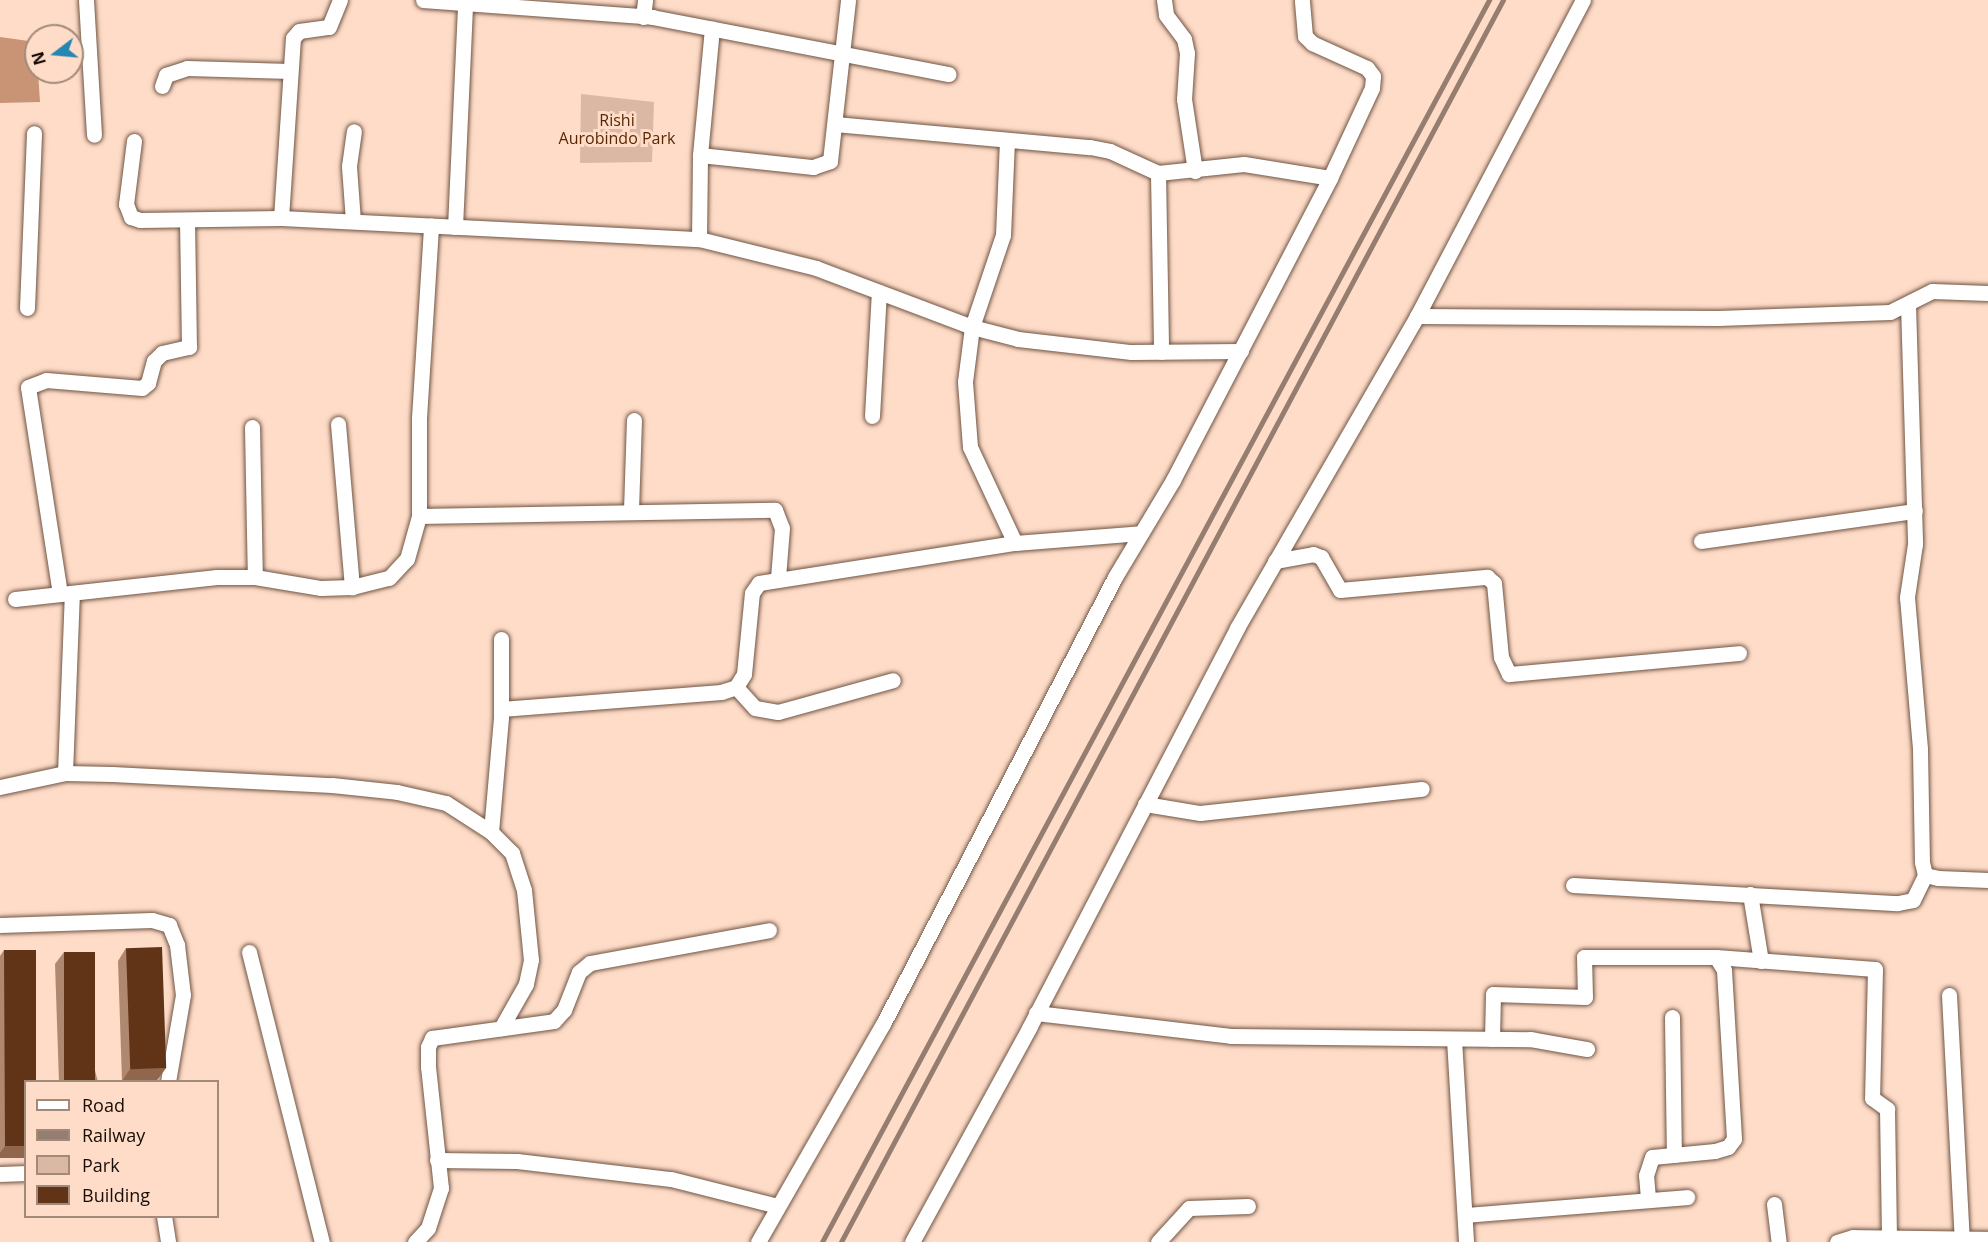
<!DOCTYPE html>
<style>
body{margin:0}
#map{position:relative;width:1988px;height:1242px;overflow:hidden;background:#fedcc8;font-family:"Open Sans",sans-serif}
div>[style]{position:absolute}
.green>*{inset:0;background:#dbb8a3}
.water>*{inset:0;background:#c89475}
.roads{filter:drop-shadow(0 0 2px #705443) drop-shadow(0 0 2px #705443)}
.street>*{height:15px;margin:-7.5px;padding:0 7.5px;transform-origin:7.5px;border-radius:7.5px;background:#fff}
.rail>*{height:4.5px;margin:-2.25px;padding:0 2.25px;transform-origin:2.25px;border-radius:2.25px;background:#957d6f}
.wall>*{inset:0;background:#b08870}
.shaded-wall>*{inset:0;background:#90664d}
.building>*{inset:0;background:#613418;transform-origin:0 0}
span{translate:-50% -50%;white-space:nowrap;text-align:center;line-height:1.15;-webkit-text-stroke:6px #fedcc8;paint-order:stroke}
.park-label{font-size:16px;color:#592803}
.legend{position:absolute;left:24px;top:1080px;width:195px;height:138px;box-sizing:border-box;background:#fedcc8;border:2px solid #a2897a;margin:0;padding:8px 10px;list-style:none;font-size:18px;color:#180d06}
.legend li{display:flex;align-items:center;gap:12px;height:30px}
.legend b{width:30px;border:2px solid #a2897a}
.north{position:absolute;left:24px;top:24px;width:60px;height:60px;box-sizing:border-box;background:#fedcc8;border:2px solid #a2897a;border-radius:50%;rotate:254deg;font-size:16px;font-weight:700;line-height:24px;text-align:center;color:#180d06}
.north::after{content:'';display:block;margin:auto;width:21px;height:27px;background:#2487b1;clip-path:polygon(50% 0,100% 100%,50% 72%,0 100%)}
</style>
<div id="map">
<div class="green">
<div style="clip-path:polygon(581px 94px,654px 102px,652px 162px,580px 163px)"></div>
</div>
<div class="water">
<div style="clip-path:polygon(0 37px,36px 42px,40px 102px,0 103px)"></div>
</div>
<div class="roads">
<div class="street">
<div style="left:86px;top:0;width:135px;rotate:86.6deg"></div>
<div style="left:423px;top:0;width:230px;rotate:4.2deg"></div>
<div style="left:652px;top:17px;width:302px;rotate:10.9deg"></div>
<div style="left:1164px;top:0;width:15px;rotate:82deg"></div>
<div style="left:1166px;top:15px;width:30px;rotate:53deg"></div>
<div style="left:1184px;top:39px;width:14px;rotate:78deg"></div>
<div style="left:1187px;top:53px;width:46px;rotate:93.7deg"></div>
<div style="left:1184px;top:99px;width:73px;rotate:81.3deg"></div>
<div style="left:643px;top:17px;width:17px;rotate:-83deg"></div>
<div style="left:162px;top:86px;width:12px;rotate:-70deg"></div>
<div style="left:166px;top:75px;width:22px;rotate:-18deg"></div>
<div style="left:187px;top:68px;width:103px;rotate:1.7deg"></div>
<div style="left:835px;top:124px;width:256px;rotate:5.2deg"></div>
<div style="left:1090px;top:147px;width:20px;rotate:11deg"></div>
<div style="left:1110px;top:151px;width:53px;rotate:24.6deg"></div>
<div style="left:1158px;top:173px;width:86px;rotate:-6deg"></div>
<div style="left:1244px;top:164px;width:87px;rotate:9.2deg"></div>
<div style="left:1007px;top:140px;width:95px;rotate:92.4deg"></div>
<div style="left:1003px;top:235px;width:97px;rotate:108.6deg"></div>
<div style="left:972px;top:327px;width:55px;rotate:97.3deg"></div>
<div style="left:965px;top:382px;width:65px;rotate:85.6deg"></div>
<div style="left:970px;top:447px;width:106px;rotate:64.9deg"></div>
<div style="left:134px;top:141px;width:64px;rotate:97.2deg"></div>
<div style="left:126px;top:204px;width:14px;rotate:69deg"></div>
<div style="left:131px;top:217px;width:9px;rotate:18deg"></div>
<div style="left:140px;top:220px;width:141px;rotate:-0.8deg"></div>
<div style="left:281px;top:218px;width:419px;rotate:2.9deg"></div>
<div style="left:699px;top:239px;width:121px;rotate:13.9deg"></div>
<div style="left:816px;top:268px;width:167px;rotate:20.7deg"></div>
<div style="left:972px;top:327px;width:48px;rotate:14.6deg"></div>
<div style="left:1018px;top:339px;width:114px;rotate:6.6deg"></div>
<div style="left:1131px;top:352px;width:110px;rotate:-0.5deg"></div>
<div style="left:700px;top:155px;width:114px;rotate:6.1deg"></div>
<div style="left:813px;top:167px;width:18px;rotate:-19deg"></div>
<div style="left:830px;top:161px;width:162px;rotate:-83.6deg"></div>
<div style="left:1158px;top:173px;width:179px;rotate:89deg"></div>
<div style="left:281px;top:218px;width:180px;rotate:-86.2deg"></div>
<div style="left:293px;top:38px;width:9px;rotate:-49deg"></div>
<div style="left:299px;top:31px;width:30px;rotate:-8deg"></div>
<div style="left:329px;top:27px;width:29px;rotate:-68deg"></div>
<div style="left:353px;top:221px;width:55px;rotate:-94.2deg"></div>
<div style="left:349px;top:166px;width:35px;rotate:-82deg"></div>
<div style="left:455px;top:227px;width:224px;rotate:-87.4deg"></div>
<div style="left:699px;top:239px;width:84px;rotate:-89.3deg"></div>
<div style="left:700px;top:155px;width:127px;rotate:-84.6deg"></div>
<div style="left:1908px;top:304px;width:240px;rotate:88.3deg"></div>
<div style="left:1915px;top:544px;width:54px;rotate:98.6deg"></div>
<div style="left:1907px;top:597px;width:153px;rotate:85.1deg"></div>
<div style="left:1920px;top:749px;width:113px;rotate:89deg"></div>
<div style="left:1922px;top:862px;width:13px;rotate:77deg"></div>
<div style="left:1925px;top:875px;width:13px;rotate:13deg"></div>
<div style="left:1938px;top:878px;width:50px;rotate:2.3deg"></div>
<div style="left:27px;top:308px;width:175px;rotate:-87.7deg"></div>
<div style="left:1417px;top:316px;width:301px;rotate:0.4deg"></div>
<div style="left:1718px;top:318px;width:172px;rotate:-2deg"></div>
<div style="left:1890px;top:312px;width:47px;rotate:-26.6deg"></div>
<div style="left:1932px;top:291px;width:56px;rotate:2deg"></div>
<div style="left:872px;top:416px;width:124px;rotate:-86.8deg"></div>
<div style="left:338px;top:424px;width:164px;rotate:85.1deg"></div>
<div style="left:252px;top:427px;width:150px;rotate:88.9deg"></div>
<div style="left:631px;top:510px;width:90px;rotate:-88.1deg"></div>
<div style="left:419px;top:516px;width:356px;rotate:-1deg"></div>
<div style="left:775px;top:510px;width:19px;rotate:69deg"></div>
<div style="left:782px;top:528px;width:50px;rotate:94.6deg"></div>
<div style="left:1701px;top:541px;width:216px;rotate:-8deg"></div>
<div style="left:1275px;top:561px;width:39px;rotate:-10deg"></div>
<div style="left:1313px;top:554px;width:9px;rotate:21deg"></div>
<div style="left:1321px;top:557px;width:38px;rotate:60deg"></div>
<div style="left:1340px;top:590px;width:148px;rotate:-5.1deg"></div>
<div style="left:1487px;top:577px;width:9px;rotate:41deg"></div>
<div style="left:1494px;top:583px;width:74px;rotate:84.6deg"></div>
<div style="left:1501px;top:657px;width:19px;rotate:65deg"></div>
<div style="left:1509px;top:674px;width:231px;rotate:-5.2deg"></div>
<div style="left:60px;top:594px;width:209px;rotate:-98.8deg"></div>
<div style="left:28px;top:387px;width:19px;rotate:-21deg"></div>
<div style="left:46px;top:380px;width:96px;rotate:4.8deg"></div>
<div style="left:142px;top:388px;width:8px;rotate:-40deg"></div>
<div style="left:148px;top:383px;width:23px;rotate:-75deg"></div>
<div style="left:154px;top:361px;width:11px;rotate:-45deg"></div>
<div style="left:162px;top:353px;width:28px;rotate:-13deg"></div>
<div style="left:189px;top:347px;width:127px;rotate:-90.9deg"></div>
<div style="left:15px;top:599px;width:203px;rotate:-6.2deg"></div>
<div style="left:217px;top:577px;width:38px"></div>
<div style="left:255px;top:577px;width:67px;rotate:9.5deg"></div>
<div style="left:321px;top:588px;width:31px;rotate:-2deg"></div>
<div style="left:352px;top:587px;width:38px;rotate:-14deg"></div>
<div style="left:389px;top:578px;width:26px;rotate:-47deg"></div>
<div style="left:407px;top:559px;width:45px;rotate:-74.4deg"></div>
<div style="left:419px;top:516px;width:98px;rotate:-90deg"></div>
<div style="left:419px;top:418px;width:193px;rotate:-86.4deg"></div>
<div style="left:736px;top:687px;width:28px;rotate:48deg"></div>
<div style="left:755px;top:708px;width:23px;rotate:10deg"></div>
<div style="left:778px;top:712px;width:119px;rotate:-15.5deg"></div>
<div style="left:501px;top:709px;width:221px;rotate:-4.4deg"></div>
<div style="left:721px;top:692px;width:16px;rotate:-18deg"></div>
<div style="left:736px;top:687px;width:15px;rotate:-58deg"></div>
<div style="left:744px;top:674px;width:81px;rotate:-84.4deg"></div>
<div style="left:752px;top:593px;width:12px;rotate:-55deg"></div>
<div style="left:759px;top:583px;width:259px;rotate:-8.9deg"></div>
<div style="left:1015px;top:543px;width:126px;rotate:-4.5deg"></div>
<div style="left:65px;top:773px;width:180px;rotate:-87.8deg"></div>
<div style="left:0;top:787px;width:66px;rotate:-12.2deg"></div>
<div style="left:65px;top:773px;width:47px;rotate:1.2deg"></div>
<div style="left:112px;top:774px;width:220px;rotate:2.9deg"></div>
<div style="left:332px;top:785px;width:65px;rotate:6.1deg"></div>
<div style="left:397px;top:792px;width:50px;rotate:12.7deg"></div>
<div style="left:446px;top:803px;width:54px;rotate:32.8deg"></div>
<div style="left:491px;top:832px;width:30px;rotate:45deg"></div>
<div style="left:512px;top:853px;width:39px;rotate:72deg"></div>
<div style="left:524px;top:890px;width:70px;rotate:84.3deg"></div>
<div style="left:531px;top:960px;width:25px;rotate:102deg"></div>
<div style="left:526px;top:984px;width:51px;rotate:119.6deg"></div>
<div style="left:1145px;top:804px;width:56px;rotate:9.3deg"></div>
<div style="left:1200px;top:813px;width:223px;rotate:-6.2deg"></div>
<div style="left:491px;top:832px;width:115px;rotate:-85deg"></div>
<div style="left:501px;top:717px;width:78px;rotate:-90deg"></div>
<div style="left:1573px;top:885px;width:325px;rotate:3.2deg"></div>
<div style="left:1898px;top:903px;width:15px;rotate:-11deg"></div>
<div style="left:1913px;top:900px;width:28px;rotate:-64deg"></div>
<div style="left:1750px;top:894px;width:68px;rotate:80.7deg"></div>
<div style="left:0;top:925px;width:152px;rotate:-1.9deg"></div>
<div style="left:152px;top:920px;width:18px;rotate:16deg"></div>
<div style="left:169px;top:925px;width:22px;rotate:68deg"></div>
<div style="left:177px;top:945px;width:50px;rotate:83.2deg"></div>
<div style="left:183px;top:995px;width:88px;rotate:99.8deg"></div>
<div style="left:249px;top:952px;width:299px;rotate:75.9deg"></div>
<div style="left:1716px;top:957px;width:159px;rotate:4.3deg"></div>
<div style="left:1875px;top:969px;width:129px;rotate:91.3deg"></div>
<div style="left:1872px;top:1098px;width:19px;rotate:36deg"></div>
<div style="left:1887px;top:1109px;width:129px;rotate:89.1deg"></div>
<div style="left:1949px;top:995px;width:244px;rotate:87deg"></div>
<div style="left:1036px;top:1013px;width:196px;rotate:6.7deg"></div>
<div style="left:1231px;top:1036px;width:299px;rotate:0.6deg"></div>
<div style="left:1530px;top:1039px;width:58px;rotate:10deg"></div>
<div style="left:1672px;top:1017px;width:138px;rotate:89.2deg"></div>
<div style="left:1454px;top:1039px;width:203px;rotate:86.6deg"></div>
<div style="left:1492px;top:1039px;width:45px;rotate:-88.7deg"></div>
<div style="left:1493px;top:994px;width:92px;rotate:1.9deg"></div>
<div style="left:1585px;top:997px;width:40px;rotate:-91.4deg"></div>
<div style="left:1584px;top:957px;width:132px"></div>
<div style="left:1716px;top:957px;width:15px;rotate:58deg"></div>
<div style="left:1724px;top:970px;width:169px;rotate:86.6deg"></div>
<div style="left:1734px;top:1139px;width:10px;rotate:127deg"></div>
<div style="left:1728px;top:1147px;width:14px;rotate:163deg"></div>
<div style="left:1715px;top:1151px;width:63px;rotate:174.6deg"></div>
<div style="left:1652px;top:1157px;width:19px;rotate:108deg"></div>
<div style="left:1646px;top:1175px;width:25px;rotate:85deg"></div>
<div style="left:437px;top:1160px;width:80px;rotate:0.7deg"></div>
<div style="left:517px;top:1161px;width:155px;rotate:6.7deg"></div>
<div style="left:671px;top:1179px;width:110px;rotate:14.2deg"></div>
<div style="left:0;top:1174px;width:26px;rotate:-2deg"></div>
<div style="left:1774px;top:1204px;width:38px;rotate:83deg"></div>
<div style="left:1465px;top:1215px;width:223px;rotate:-4.6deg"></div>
<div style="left:164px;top:1216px;width:26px;rotate:81deg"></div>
<div style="left:415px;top:1242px;width:19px;rotate:-47deg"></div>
<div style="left:428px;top:1228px;width:42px;rotate:-72deg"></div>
<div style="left:441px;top:1188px;width:122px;rotate:-96.1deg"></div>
<div style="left:428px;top:1067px;width:20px;rotate:-90deg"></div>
<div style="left:428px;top:1047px;width:10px;rotate:-66deg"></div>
<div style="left:432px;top:1038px;width:123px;rotate:-7.9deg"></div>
<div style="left:554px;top:1021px;width:15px;rotate:-48deg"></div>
<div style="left:564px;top:1010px;width:41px;rotate:-68.5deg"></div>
<div style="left:579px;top:972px;width:14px;rotate:-39deg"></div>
<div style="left:590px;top:963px;width:182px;rotate:-10.4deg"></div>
<div style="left:758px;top:1242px;width:251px;rotate:-60.2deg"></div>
<div style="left:883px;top:1024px;width:504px;rotate:-62.57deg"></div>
<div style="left:1115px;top:577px;width:113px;rotate:-59.1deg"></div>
<div style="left:1173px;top:480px;width:340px;rotate:-62.5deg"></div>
<div style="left:1330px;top:178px;width:99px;rotate:-65deg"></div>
<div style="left:1372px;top:88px;width:12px;rotate:-85deg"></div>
<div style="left:1373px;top:76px;width:10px;rotate:-127deg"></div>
<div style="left:1367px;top:68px;width:60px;rotate:-155.6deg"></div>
<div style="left:1312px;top:43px;width:10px;rotate:-135deg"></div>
<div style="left:1305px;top:36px;width:36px;rotate:-95deg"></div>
<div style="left:912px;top:1242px;width:244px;rotate:-61.3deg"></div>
<div style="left:1029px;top:1028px;width:451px;rotate:-62.5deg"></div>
<div style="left:1237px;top:628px;width:360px;rotate:-60deg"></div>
<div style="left:1417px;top:316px;width:357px;rotate:-62.3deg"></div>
<div style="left:1158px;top:1242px;width:46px;rotate:-47.6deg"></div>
<div style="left:1189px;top:1208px;width:59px;rotate:-1.9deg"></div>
<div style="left:1837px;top:1242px;width:17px;rotate:-17deg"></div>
<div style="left:1853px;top:1237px;width:135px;rotate:0.8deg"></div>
</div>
</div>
<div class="rail">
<div style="left:822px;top:1242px;width:1410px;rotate:-61.76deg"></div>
<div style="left:841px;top:1242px;width:1407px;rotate:-61.94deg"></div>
</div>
<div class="wall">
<div style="clip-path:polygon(126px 948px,166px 1068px,157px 1080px,122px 1081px,118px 961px)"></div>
<div style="clip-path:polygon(4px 950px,26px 1158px,0 1158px,0 956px)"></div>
<div style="clip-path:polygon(64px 952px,98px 1082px,59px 1082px,55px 964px)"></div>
</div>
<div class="shaded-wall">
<div style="clip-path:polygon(166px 1068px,157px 1080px,122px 1081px,130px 1069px)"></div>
<div style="clip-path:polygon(5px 1146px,26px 1146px,26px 1158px,0 1158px,0 1153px)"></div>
</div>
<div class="building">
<div style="left:162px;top:947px;width:121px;height:36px;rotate:88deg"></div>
<div style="clip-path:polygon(4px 950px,36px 950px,36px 1082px,26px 1082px,26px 1146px,5px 1146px)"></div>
<div style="left:64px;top:952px;width:31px;height:130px"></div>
</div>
<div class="park-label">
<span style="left:617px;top:129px">Rishi<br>Aurobindo Park</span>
</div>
<ul class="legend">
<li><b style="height:8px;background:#fff"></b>Road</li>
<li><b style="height:8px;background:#957d6f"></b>Railway</li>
<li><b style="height:16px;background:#dbb8a3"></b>Park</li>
<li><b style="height:16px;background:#613418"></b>Building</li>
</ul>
<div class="north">N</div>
</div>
